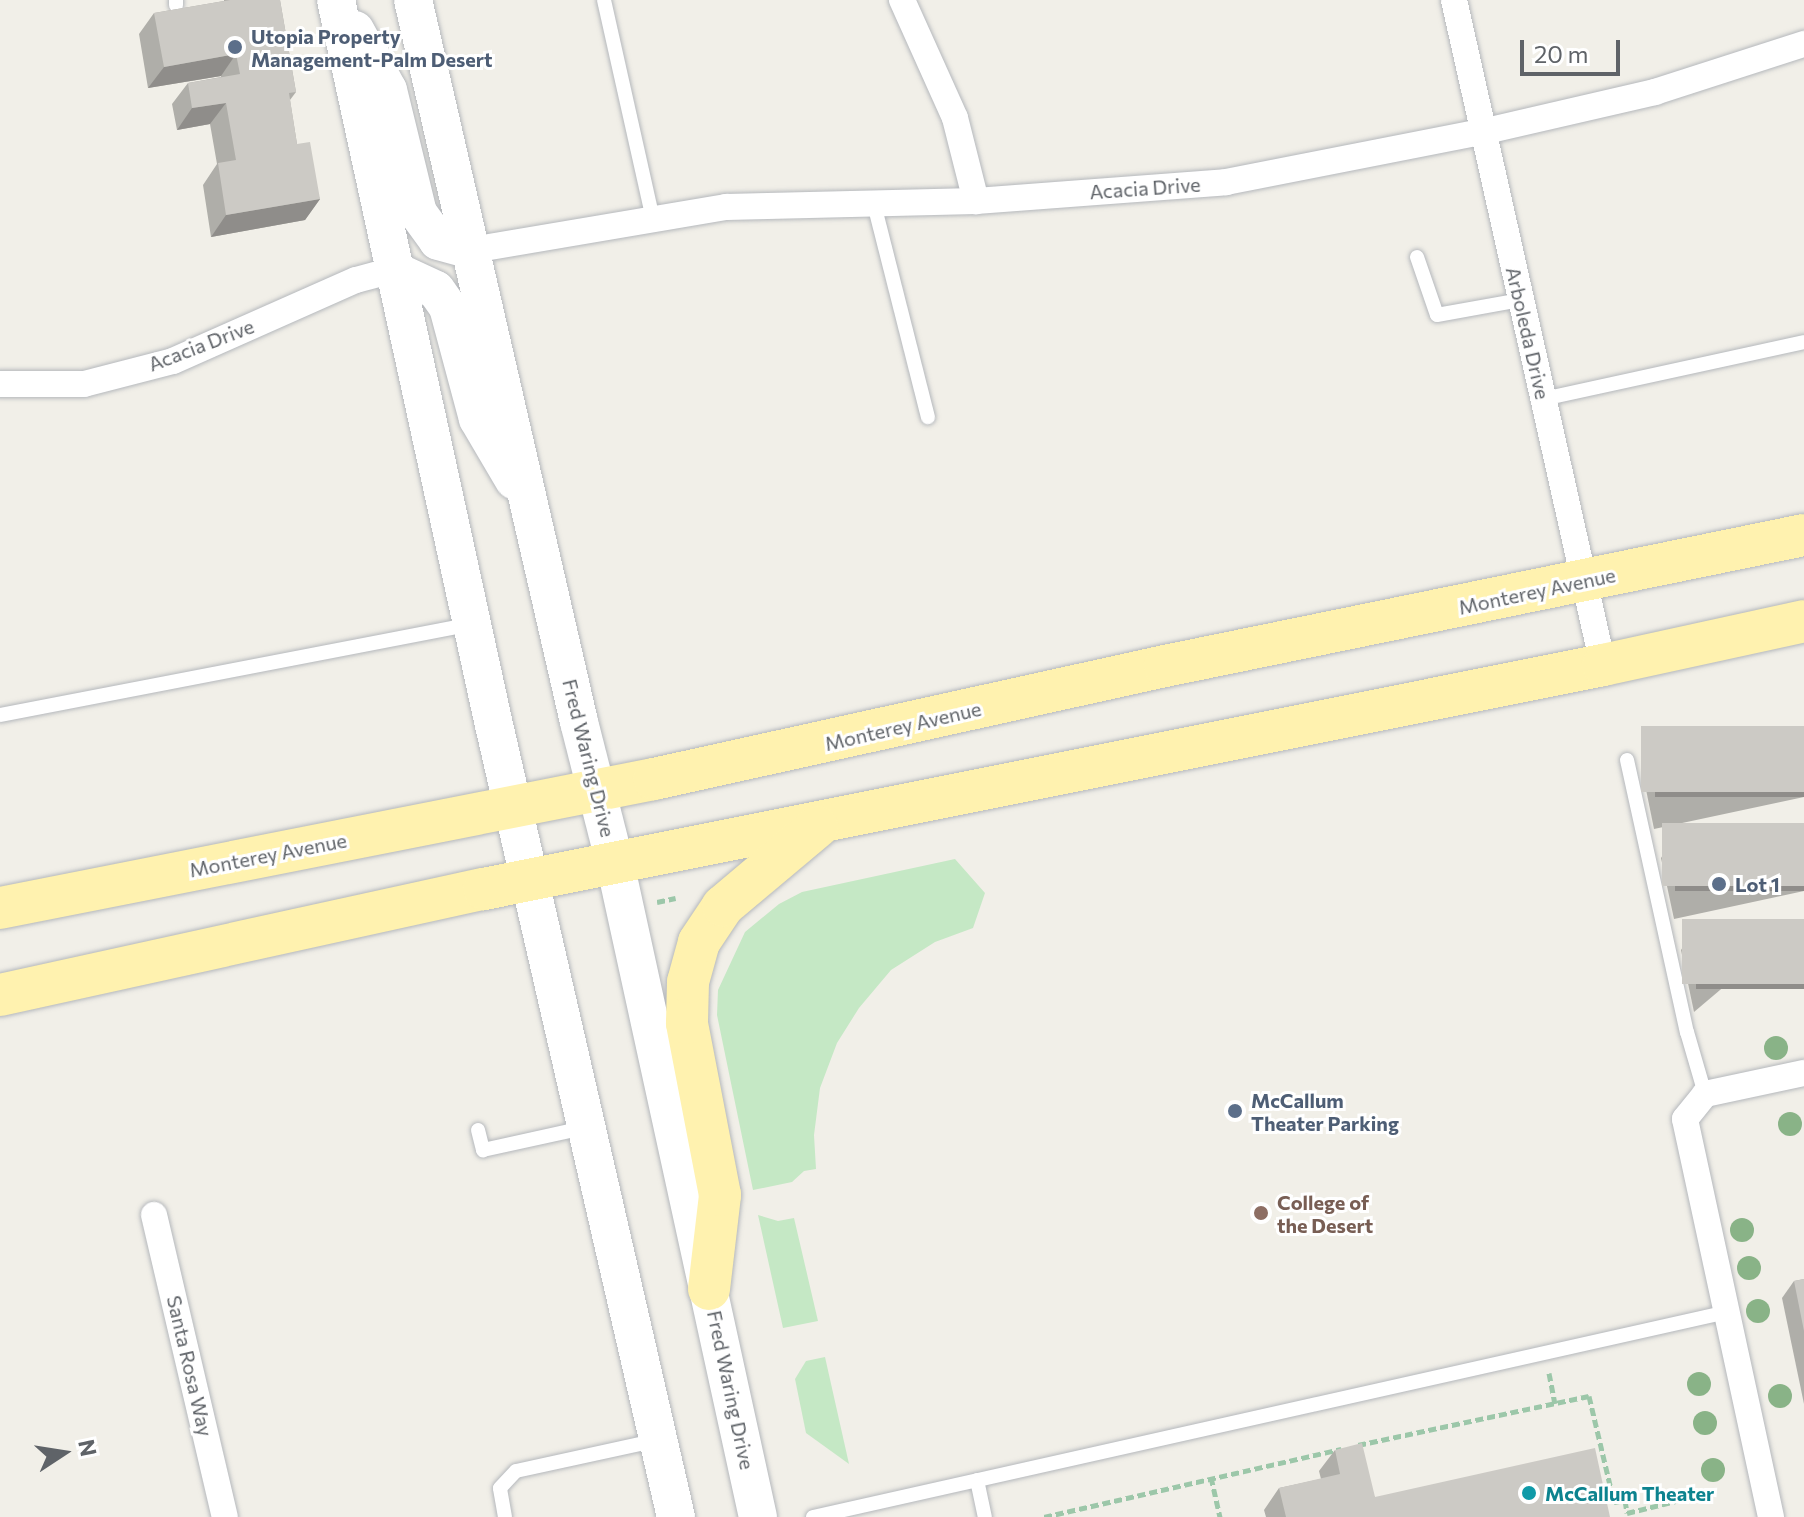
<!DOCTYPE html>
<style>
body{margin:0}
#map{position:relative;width:1804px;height:1517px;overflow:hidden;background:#f1efe8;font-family:Commissioner,sans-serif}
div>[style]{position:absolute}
.green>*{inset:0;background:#c5e8c5}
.path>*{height:5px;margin-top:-2.5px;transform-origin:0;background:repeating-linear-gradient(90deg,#9cc7a9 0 8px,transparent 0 12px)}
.roads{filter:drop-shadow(0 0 2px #b5b8bc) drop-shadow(0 0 2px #b5b8bc)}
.lane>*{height:14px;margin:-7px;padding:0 7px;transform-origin:7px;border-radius:7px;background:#fff}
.street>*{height:26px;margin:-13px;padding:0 13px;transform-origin:13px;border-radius:13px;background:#fff}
.secondary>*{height:38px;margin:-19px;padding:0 19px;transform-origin:19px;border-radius:19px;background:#fff}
.primary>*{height:42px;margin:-21px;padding:0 21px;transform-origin:21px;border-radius:21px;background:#fff2af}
.trees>*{width:24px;height:24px;margin:-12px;border-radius:50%;background:#89b387}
.wall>*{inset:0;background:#afaea9}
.shaded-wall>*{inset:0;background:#8f8d8a;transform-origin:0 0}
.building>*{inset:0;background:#cccac5;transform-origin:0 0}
.dots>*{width:22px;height:22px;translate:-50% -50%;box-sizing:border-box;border:4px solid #fff;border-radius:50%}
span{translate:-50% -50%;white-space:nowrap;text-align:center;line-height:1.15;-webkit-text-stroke:6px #fff;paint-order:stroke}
.service-label{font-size:20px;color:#4e5e75;font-weight:700}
.left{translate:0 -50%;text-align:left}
.street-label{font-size:20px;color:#5f6368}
.education-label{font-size:20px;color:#785e54;font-weight:700}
.culture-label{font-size:20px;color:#0d838f;font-weight:700}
.north{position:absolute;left:24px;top:1413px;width:80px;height:80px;-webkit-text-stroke:6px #fff;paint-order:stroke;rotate:78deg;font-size:22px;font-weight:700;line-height:32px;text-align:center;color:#5f6368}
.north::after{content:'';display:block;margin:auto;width:28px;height:36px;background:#5f6368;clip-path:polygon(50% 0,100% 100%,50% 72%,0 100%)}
.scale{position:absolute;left:1520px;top:40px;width:100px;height:36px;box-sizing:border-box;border:4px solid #5f6368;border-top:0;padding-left:10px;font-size:24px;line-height:28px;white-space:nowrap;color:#5f6368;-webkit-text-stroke:6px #fff;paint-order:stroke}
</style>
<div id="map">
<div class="green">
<div style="clip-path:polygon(955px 859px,985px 893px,973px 928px,935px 942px,891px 970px,859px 1008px,837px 1043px,820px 1088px,814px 1135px,816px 1169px,804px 1171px,792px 1182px,753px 1190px,717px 1015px,718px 990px,745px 932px,779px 904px,802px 892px)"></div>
<div style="clip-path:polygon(758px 1215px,778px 1221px,794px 1218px,818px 1321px,783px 1328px)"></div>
<div style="clip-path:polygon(825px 1357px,849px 1464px,806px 1433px,795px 1379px,806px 1361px)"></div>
</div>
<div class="path">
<div style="left:657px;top:902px;width:19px;rotate:-12deg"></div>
<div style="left:1549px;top:1373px;width:31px;rotate:79deg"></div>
<div style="left:1358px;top:1445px;width:236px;rotate:-12deg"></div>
<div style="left:1589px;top:1396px;width:109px;rotate:76.7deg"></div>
<div style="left:1614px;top:1502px;width:11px;rotate:-10deg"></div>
<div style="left:1625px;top:1500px;width:13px;rotate:81deg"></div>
<div style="left:1627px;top:1513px;width:50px;rotate:-13.8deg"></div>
<div style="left:1211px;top:1477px;width:41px;rotate:77.3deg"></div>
<div style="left:1044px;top:1517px;width:305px;rotate:-12.9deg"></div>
</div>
<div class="roads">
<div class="lane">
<div style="left:604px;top:0;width:224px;rotate:77.4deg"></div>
<div style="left:176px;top:5px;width:5px;rotate:-90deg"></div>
<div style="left:874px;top:204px;width:220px;rotate:75.8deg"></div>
<div style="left:1417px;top:257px;width:61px;rotate:71deg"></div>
<div style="left:1437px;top:315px;width:84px;rotate:-10.2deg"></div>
<div style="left:1543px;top:399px;width:267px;rotate:-12.3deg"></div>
<div style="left:0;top:715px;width:480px;rotate:-10.9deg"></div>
<div style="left:1627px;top:760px;width:279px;rotate:77.6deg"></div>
<div style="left:1687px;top:1032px;width:65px;rotate:73.8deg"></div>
<div style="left:478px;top:1130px;width:21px;rotate:76deg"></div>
<div style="left:483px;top:1150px;width:102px;rotate:-12.4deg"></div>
<div style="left:977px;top:1480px;width:38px;rotate:78deg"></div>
<div style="left:505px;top:1517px;width:29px;rotate:-100deg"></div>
<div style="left:500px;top:1488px;width:23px;rotate:-47deg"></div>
<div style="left:516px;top:1471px;width:145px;rotate:-12.3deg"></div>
<div style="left:813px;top:1517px;width:937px;rotate:-12.64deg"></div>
</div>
<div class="street">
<div style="left:902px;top:0;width:129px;rotate:65.8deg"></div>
<div style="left:955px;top:118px;width:86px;rotate:75.8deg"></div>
<div style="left:1454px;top:0;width:681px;rotate:77.37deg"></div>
<div style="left:472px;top:250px;width:258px;rotate:-9.6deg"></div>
<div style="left:726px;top:207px;width:250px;rotate:-1.4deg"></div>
<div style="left:976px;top:201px;width:251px;rotate:-4.3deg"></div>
<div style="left:1226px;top:182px;width:261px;rotate:-11.1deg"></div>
<div style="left:1482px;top:132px;width:178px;rotate:-13deg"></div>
<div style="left:1655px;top:92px;width:157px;rotate:-17.9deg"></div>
<div style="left:0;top:384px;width:84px"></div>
<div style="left:84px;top:384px;width:92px;rotate:-14.5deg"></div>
<div style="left:173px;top:361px;width:200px;rotate:-23.9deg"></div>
<div style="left:356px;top:280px;width:38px;rotate:-15deg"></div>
<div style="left:154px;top:1215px;width:310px;rotate:76.8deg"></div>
<div style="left:1771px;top:1517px;width:407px;rotate:-102.2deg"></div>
<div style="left:1685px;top:1119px;width:32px;rotate:-51deg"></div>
<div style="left:1705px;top:1094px;width:101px;rotate:-12deg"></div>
</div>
<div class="secondary">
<div style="left:336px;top:0;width:742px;rotate:77.71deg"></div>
<div style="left:494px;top:725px;width:813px;rotate:77.06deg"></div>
<div style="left:413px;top:0;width:741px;rotate:77.05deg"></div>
<div style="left:579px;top:722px;width:146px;rotate:75.7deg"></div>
<div style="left:615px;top:863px;width:669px;rotate:77.67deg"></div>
<div style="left:355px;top:30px;width:68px;rotate:61.2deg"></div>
<div style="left:388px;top:90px;width:127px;rotate:76.3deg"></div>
<div style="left:418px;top:213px;width:34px;rotate:54deg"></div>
<div style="left:438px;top:241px;width:35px;rotate:15deg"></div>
<div style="left:393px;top:270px;width:47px;rotate:24.9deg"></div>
<div style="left:436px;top:290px;width:21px;rotate:55deg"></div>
<div style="left:448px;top:307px;width:116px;rotate:75deg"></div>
<div style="left:478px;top:419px;width:71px;rotate:59.5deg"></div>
</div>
<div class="primary">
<div style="left:0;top:908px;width:667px;rotate:-11.16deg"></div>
<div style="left:654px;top:779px;width:523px;rotate:-12.47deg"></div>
<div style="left:1165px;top:666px;width:652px;rotate:-11.59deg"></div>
<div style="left:0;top:995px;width:495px;rotate:-12.4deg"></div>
<div style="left:484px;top:889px;width:1141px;rotate:-11.32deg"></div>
<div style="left:1603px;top:665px;width:206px;rotate:-12.3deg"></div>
<div style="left:709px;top:1289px;width:95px;rotate:-83.3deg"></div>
<div style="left:720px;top:1195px;width:175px;rotate:-100.9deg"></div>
<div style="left:687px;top:1023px;width:41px;rotate:-88.6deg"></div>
<div style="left:688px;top:982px;width:41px;rotate:-74.6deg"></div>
<div style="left:699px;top:942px;width:43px;rotate:-56.3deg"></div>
<div style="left:723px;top:906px;width:123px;rotate:-40deg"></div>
</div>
</div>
<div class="trees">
<div style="left:1776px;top:1048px"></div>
<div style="left:1790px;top:1124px"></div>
<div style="left:1742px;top:1230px"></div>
<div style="left:1749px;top:1268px"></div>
<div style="left:1758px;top:1311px"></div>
<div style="left:1699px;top:1384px"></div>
<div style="left:1780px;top:1396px"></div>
<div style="left:1705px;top:1423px"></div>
<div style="left:1713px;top:1470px"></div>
</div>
<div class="wall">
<div style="clip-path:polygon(224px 0,280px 0,296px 92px,290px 100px,297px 144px,320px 199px,305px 220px,211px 237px,203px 185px,217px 164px,210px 124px,177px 130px,172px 104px,188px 83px,221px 77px,221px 76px,148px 88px,139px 34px,154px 13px,224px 1px)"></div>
<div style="clip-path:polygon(1804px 726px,1804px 797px,1654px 829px,1641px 765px,1645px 760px)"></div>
<div style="clip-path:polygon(1804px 823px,1804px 891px,1674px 919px,1661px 858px,1665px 852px)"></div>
<div style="clip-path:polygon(1804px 919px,1694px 1012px,1681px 950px,1685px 944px)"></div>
<div style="clip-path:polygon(1804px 1279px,1804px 1404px,1782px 1298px,1794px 1281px)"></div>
<div style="clip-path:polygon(1335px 1450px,1375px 1497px,1610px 1517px,1266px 1517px,1264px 1510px,1279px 1488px,1321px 1479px,1319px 1471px)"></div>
</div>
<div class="shaded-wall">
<div style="clip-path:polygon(236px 54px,221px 76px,148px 88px,164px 67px)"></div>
<div style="clip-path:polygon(226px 103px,210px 124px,177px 130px,192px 108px)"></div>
<div style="clip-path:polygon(320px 199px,305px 220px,211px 237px,226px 215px)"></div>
<div style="left:1804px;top:792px;width:5px;height:149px;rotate:90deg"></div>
<div style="left:1804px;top:886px;width:5px;height:129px;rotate:90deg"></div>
<div style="left:1804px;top:984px;width:5px;height:108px;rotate:90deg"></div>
</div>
<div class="building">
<div style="clip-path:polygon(230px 0,280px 0,296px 92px,289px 93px,297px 144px,310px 142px,320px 199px,226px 215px,218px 163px,236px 160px,226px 103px,192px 108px,188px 83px,240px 74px,236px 54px,164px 67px,154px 13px)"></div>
<div style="left:1804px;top:726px;width:66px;height:163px;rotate:90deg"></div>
<div style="left:1804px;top:823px;width:63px;height:142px;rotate:90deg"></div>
<div style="left:1804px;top:919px;width:65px;height:122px;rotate:90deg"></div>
<div style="clip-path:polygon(1804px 1279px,1804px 1331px,1794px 1281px)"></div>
<div style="clip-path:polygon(1362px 1443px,1375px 1497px,1595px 1448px,1610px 1517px,1286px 1517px,1279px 1488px,1340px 1474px,1335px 1450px)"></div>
</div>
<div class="dots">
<div style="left:235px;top:47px;background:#5c6f8a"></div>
<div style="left:1719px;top:884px;background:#5c6f8a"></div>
<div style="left:1235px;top:1111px;background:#5c6f8a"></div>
<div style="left:1261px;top:1213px;background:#8d6e63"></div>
<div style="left:1529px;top:1493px;background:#0f9aa8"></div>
</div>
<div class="service-label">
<span class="left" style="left:251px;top:48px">Utopia Property<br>Management-Palm Desert</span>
<span class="left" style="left:1735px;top:884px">Lot 1</span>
<span class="left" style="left:1251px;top:1112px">McCallum<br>Theater Parking</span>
</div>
<div class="street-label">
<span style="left:1145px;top:188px;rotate:-4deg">Acacia Drive</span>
<span style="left:1528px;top:333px;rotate:77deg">Arboleda Drive</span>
<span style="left:201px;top:345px;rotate:-21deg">Acacia Drive</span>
<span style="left:1537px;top:591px;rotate:-12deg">Monterey Avenue</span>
<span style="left:903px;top:726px;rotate:-13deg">Monterey Avenue</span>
<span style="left:589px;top:758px;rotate:76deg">Fred Waring Drive</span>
<span style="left:268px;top:855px;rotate:-11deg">Monterey Avenue</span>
<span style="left:190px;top:1366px;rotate:77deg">Santa Rosa Way</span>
<span style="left:731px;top:1390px;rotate:78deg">Fred Waring Drive</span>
</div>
<div class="education-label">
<span class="left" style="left:1277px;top:1214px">College of<br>the Desert</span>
</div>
<div class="culture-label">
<span class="left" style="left:1545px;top:1493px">McCallum Theater</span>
</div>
<div class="north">N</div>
<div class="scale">20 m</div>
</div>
